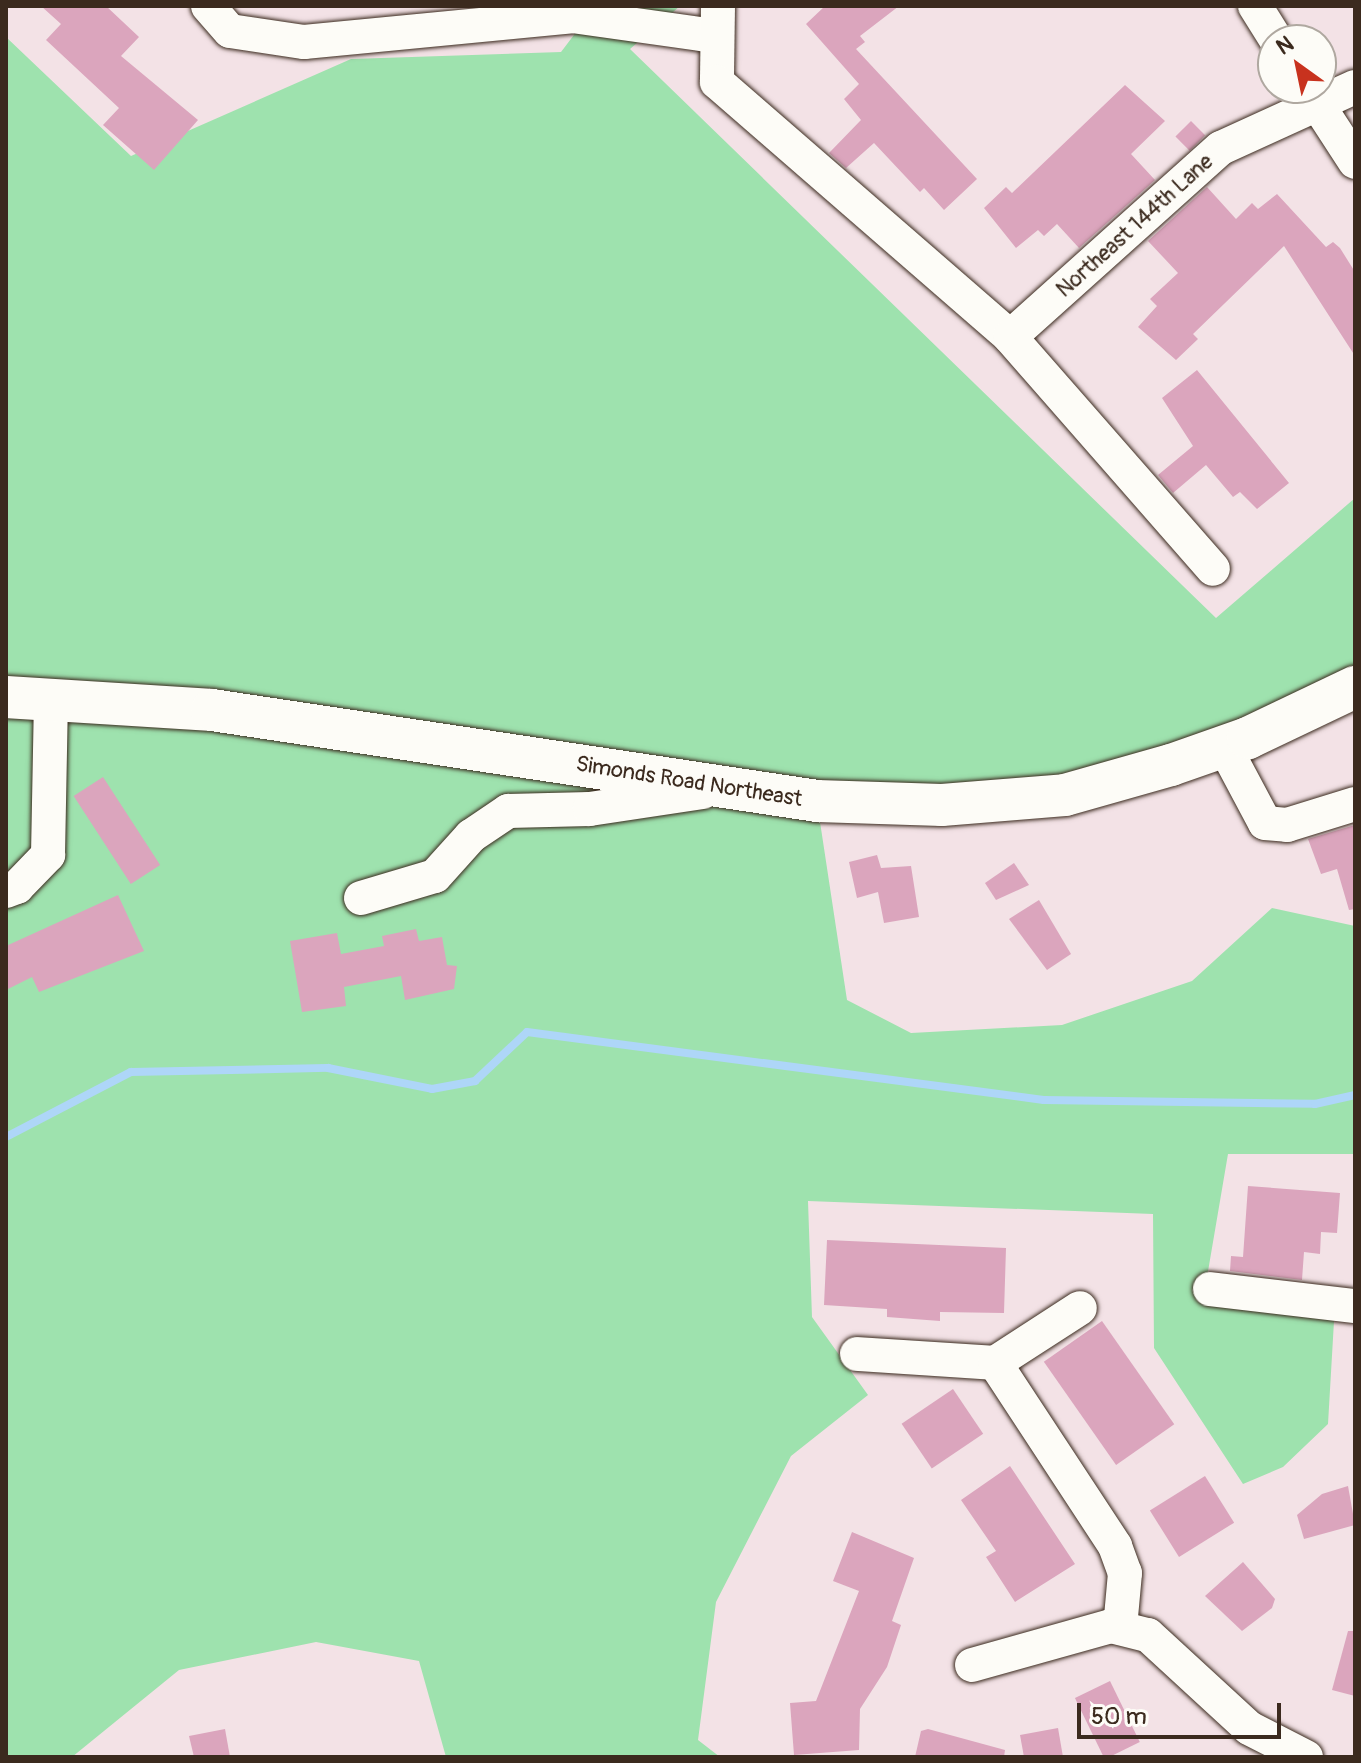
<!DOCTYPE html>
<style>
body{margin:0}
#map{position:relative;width:1361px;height:1763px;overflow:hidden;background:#f3e2e6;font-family:Pangolin,sans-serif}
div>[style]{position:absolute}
.green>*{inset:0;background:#9ee2ae}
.stream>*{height:8px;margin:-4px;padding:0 4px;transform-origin:4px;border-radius:4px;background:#aed6f8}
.building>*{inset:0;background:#dba5bd;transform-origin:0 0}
.roads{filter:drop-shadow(0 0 2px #3b2a1e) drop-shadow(0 0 2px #3b2a1e)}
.minor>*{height:34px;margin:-17px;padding:0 17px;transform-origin:17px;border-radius:17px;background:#fdfcf7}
.major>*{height:42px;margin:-21px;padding:0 21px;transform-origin:21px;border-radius:21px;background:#fdfcf7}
span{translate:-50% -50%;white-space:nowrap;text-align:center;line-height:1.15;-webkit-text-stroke:8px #fdfcf7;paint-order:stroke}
.street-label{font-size:22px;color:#3b2a1e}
.frame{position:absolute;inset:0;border:8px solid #3b2a1e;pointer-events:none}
.north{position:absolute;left:1257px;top:24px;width:80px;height:80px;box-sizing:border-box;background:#fdfcf7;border:2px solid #afa8a0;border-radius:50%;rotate:327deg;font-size:22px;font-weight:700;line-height:32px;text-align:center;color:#3b2a1e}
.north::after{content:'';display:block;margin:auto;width:28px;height:36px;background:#c8321e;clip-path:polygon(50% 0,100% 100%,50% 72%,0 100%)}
.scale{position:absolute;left:1077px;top:1703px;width:204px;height:36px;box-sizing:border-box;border:4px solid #3b2a1e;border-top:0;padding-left:10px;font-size:24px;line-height:28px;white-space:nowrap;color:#3b2a1e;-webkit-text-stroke:6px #fdfcf7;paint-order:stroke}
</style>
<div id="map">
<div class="green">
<div style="clip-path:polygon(596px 6px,680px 6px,630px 49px,1216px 618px,1355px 498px,1355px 686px,1171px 765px,817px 802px,847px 1000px,911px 1033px,1062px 1025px,1192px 981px,1272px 908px,1355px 926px,1355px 1154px,1228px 1154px,1205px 1289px,1335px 1304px,1328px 1424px,1283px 1467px,1243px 1484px,1154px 1348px,1153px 1214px,808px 1201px,812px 1317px,868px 1395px,791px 1456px,716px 1602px,698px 1740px,720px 1757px,446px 1757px,419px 1661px,316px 1642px,179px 1670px,72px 1757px,6px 1757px,6px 37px,131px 156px,351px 59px,561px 52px)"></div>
</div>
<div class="stream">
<div style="left:6px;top:1137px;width:141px;rotate:-27.5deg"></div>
<div style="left:131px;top:1072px;width:197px;rotate:-1.2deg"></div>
<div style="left:328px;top:1068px;width:106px;rotate:11.4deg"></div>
<div style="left:432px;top:1089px;width:44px;rotate:-10.5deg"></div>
<div style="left:475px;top:1081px;width:71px;rotate:-43.3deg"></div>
<div style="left:527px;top:1032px;width:521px;rotate:7.49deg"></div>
<div style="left:1044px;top:1100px;width:271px;rotate:0.8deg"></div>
<div style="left:1315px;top:1104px;width:41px;rotate:-12.7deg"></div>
</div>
<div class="building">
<div style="clip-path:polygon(41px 6px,106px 6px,139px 37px,121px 56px,198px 120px,154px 170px,103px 125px,119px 108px,46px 40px,61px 24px)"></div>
<div style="clip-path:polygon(825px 6px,899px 6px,860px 36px,865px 42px,856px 49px,977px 179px,944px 210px,924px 188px,920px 192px,874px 143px,846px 168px,829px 153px,861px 120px,844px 99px,859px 84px,806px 24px)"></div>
<div style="clip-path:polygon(1125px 85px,1165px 121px,1131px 154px,1155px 180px,1079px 248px,1057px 224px,1044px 236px,1038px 230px,1016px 248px,984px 208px,1006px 187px,1012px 193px)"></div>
<div style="left:1191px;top:121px;width:20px;height:22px;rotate:45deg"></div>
<div style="clip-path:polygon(1207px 187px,1236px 219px,1252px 203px,1258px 209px,1277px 194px,1326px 247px,1333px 242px,1340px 248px,1355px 272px,1355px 356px,1284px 246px,1193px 334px,1198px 339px,1176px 360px,1138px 327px,1157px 306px,1150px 299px,1178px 273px,1148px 241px)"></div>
<div style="clip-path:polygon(1197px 370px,1289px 483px,1257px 509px,1240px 492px,1233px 497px,1206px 465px,1173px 493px,1158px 475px,1193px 446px,1162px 398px)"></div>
<div style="left:103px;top:777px;width:105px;height:35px;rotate:57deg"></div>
<div style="clip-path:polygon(1355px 825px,1355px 909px,1349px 910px,1337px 869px,1321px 874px,1308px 839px)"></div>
<div style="clip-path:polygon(877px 855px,881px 868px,911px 866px,919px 917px,884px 923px,878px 892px,857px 898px,849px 862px)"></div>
<div style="clip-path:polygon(1014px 863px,1029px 885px,996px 900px,985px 883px)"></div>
<div style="clip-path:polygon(118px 895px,144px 951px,39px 992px,32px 977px,6px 990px,6px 946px)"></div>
<div style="clip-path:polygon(1039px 900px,1071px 954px,1047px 970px,1009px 919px)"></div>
<div style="clip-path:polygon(416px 929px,419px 941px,442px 937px,447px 965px,457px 966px,454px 989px,405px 1000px,401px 976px,344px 987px,346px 1006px,302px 1012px,290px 941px,337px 933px,341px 954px,384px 946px,382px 936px)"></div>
<div style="clip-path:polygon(1248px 1186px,1340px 1193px,1337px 1233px,1321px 1232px,1320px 1254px,1304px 1252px,1302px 1280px,1230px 1271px,1231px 1256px,1243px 1257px)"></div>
<div style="clip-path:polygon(827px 1240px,1006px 1248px,1004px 1313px,940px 1312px,940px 1321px,887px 1317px,887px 1309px,824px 1305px)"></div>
<div style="left:1102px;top:1321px;width:126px;height:71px;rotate:55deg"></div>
<div style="left:953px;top:1389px;width:54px;height:62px;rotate:56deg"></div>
<div style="clip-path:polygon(1010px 1466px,1075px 1564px,1015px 1602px,986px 1557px,996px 1551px,961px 1500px)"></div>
<div style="left:1205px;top:1476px;width:55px;height:65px;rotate:58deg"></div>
<div style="clip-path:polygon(1348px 1486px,1355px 1525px,1304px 1539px,1297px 1515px,1322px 1494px)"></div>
<div style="clip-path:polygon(852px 1532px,914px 1558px,892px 1621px,901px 1625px,887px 1667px,860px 1709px,859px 1750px,794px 1755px,790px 1703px,816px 1701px,859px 1591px,833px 1581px)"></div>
<div style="clip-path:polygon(1243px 1562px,1275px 1599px,1272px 1608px,1242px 1631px,1205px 1596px)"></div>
<div style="clip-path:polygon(1348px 1631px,1355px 1631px,1355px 1696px,1332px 1690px)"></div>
<div style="left:1110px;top:1681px;width:68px;height:39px;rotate:64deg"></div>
<div style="clip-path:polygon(1058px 1728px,1063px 1757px,1024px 1757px,1020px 1735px)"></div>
<div style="clip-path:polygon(225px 1729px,230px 1757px,194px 1757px,189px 1736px)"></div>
<div style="clip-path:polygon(928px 1729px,1005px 1750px,1004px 1757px,915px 1757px,921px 1731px)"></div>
</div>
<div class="roads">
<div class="minor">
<div style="left:208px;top:6px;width:33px;rotate:49deg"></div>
<div style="left:230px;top:31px;width:75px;rotate:8.5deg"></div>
<div style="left:304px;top:42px;width:269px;rotate:-5.5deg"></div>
<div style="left:572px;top:16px;width:144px;rotate:8deg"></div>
<div style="left:718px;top:6px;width:76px;rotate:90.8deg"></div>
<div style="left:717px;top:82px;width:388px;rotate:41deg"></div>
<div style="left:1010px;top:337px;width:308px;rotate:48.8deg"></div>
<div style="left:1255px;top:6px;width:40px;rotate:58deg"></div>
<div style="left:1307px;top:88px;width:88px;rotate:57deg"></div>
<div style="left:1010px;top:337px;width:283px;rotate:-41.9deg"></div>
<div style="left:1221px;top:148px;width:147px;rotate:-24.5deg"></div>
<div style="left:1224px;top:746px;width:87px;rotate:62deg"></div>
<div style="left:1265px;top:823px;width:22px;rotate:5deg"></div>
<div style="left:1287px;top:825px;width:71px;rotate:-17.2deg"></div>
<div style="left:6px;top:891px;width:12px;rotate:-20deg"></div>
<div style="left:17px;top:887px;width:45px;rotate:-45.9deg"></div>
<div style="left:48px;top:855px;width:155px;rotate:-88.9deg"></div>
<div style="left:361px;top:898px;width:77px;rotate:-16.6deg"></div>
<div style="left:435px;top:876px;width:54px;rotate:-48deg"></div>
<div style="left:471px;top:836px;width:45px;rotate:-34deg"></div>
<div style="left:508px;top:811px;width:82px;rotate:-1.4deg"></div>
<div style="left:590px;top:809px;width:114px;rotate:-8.6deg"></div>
<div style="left:1210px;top:1289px;width:146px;rotate:6.7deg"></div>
<div style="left:857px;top:1354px;width:138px;rotate:3.7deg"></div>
<div style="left:995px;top:1363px;width:219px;rotate:56.7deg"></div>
<div style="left:1115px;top:1546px;width:29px;rotate:70deg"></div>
<div style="left:1125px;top:1573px;width:55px;rotate:95.2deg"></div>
<div style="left:995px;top:1363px;width:101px;rotate:-32.9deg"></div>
<div style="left:972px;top:1665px;width:144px;rotate:-15.7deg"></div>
<div style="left:1111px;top:1626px;width:38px;rotate:14deg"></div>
<div style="left:1148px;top:1635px;width:137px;rotate:42.6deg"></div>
<div style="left:1249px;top:1728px;width:64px;rotate:27deg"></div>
</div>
<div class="major">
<div style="left:6px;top:697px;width:206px;rotate:3.6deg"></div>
<div style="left:212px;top:710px;width:612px;rotate:8.55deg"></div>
<div style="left:817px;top:801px;width:125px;rotate:1.8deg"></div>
<div style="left:942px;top:805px;width:123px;rotate:-4.6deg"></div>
<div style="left:1065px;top:795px;width:110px;rotate:-15.8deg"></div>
<div style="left:1171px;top:765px;width:82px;rotate:-19.3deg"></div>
<div style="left:1248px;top:738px;width:119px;rotate:-25.5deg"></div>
</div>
</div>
<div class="street-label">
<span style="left:1135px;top:226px;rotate:-42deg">Northeast 144th Lane</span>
<span style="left:689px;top:782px;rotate:9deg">Simonds Road Northeast</span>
</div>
<div class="frame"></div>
<div class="north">N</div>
<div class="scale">50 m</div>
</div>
